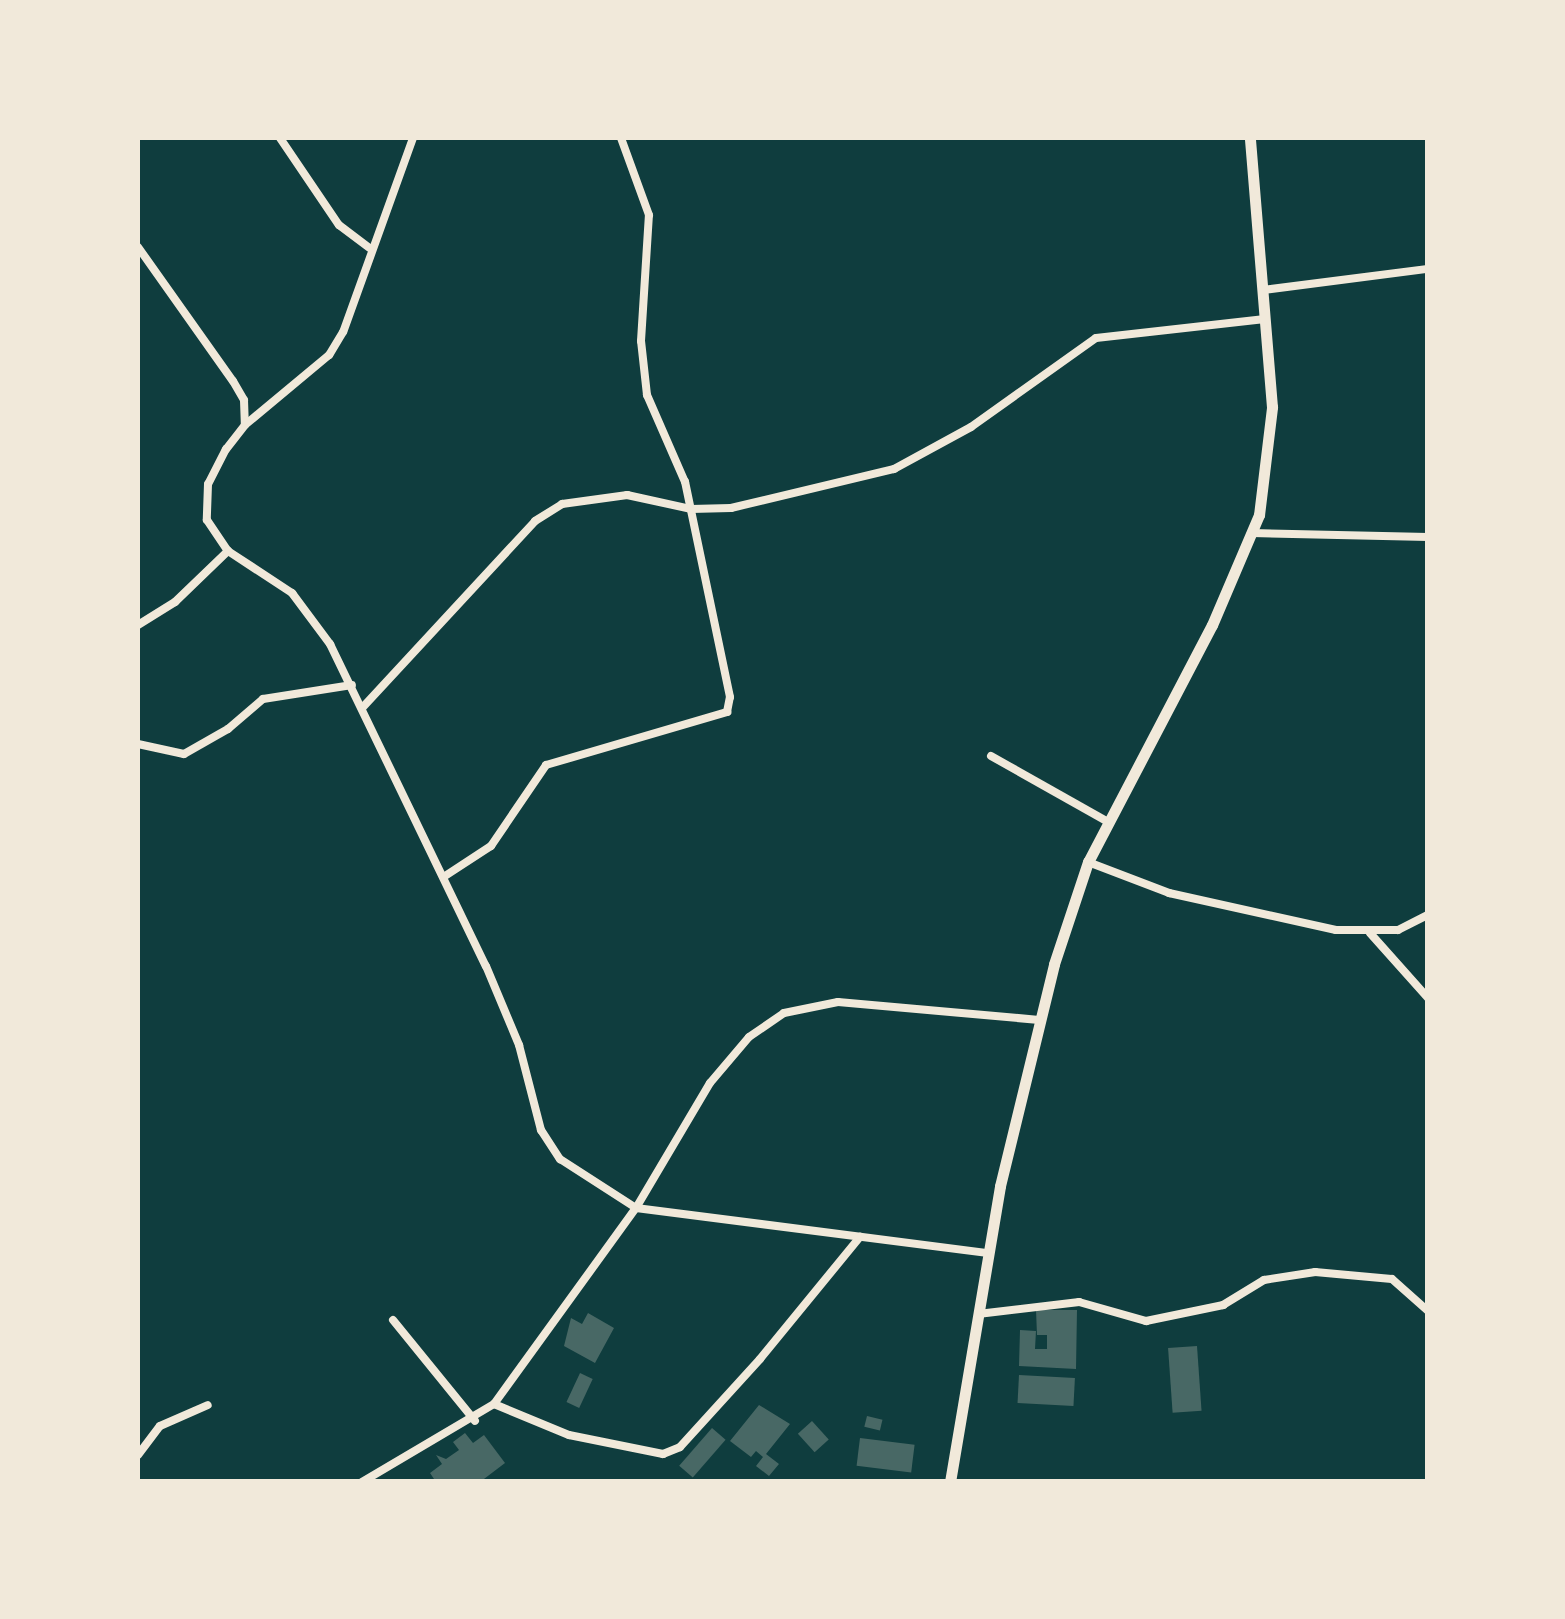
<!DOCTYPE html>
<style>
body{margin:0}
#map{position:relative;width:1565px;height:1619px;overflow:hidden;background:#0f3d3e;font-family:"Varela Round",sans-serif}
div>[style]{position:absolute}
.building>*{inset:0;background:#486865;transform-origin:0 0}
.minor>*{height:8px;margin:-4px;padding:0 4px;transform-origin:4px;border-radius:4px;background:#f1e9da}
.secondary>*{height:11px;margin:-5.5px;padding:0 5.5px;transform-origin:5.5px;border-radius:5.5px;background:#f1e9da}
span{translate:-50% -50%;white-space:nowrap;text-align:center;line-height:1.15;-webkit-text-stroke:10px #f1e9da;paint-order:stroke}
.frame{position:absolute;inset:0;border:140px solid #f1e9da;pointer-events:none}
</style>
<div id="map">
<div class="building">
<div style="clip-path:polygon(1036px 1310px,1077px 1310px,1076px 1369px,1019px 1366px,1020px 1330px,1036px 1331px,1035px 1349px,1047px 1349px,1047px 1335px,1037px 1335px)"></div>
<div style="clip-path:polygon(588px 1313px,614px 1328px,595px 1363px,564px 1346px,571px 1318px,582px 1324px)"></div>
<div style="left:1197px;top:1346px;width:65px;height:29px;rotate:86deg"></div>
<div style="left:580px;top:1373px;width:14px;height:32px;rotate:25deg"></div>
<div style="left:1019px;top:1375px;width:56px;height:28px;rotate:3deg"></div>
<div style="clip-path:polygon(759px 1405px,790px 1424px,766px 1454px,779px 1464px,769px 1476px,756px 1466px,763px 1457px,756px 1451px,751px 1457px,730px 1441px)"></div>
<div style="left:867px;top:1416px;width:16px;height:11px;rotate:14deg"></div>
<div style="left:812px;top:1421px;width:25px;height:19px;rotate:48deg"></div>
<div style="left:712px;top:1428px;width:18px;height:50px;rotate:41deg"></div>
<div style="clip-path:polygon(465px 1433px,473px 1443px,484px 1435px,505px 1463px,480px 1482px,436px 1482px,430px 1473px,442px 1464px,436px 1455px,446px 1459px,459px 1450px,453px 1442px)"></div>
<div style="left:860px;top:1438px;width:55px;height:28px;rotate:7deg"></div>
</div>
<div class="minor">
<div style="left:280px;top:138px;width:105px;rotate:55.9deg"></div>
<div style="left:339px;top:225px;width:38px;rotate:37deg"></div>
<div style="left:413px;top:138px;width:206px;rotate:109.8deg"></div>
<div style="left:343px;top:332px;width:27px;rotate:121deg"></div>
<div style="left:329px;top:355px;width:109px;rotate:140.2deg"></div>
<div style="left:245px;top:425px;width:31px;rotate:128deg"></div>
<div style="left:226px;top:449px;width:39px;rotate:117deg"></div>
<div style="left:208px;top:484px;width:36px;rotate:92deg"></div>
<div style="left:207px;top:520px;width:37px;rotate:56deg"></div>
<div style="left:228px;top:551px;width:77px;rotate:33.3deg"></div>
<div style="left:292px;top:593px;width:64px;rotate:53.3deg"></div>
<div style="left:330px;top:644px;width:358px;rotate:64.2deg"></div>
<div style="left:486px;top:966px;width:86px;rotate:67.3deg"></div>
<div style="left:519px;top:1045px;width:88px;rotate:75.5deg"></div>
<div style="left:541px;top:1130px;width:35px;rotate:57deg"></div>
<div style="left:560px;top:1159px;width:90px;rotate:32.8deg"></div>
<div style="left:636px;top:1208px;width:355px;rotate:7.3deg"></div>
<div style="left:138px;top:247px;width:164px;rotate:54.7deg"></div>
<div style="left:233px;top:381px;width:22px;rotate:60deg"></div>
<div style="left:244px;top:400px;width:25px;rotate:88deg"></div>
<div style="left:1263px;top:290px;width:166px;rotate:-7.3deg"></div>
<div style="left:1252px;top:533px;width:176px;rotate:1.3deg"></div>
<div style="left:138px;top:625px;width:44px;rotate:-31.9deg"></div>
<div style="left:175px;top:602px;width:74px;rotate:-43.9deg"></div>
<div style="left:363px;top:707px;width:253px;rotate:-47.2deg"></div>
<div style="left:535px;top:521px;width:32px;rotate:-32deg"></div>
<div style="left:562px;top:504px;width:66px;rotate:-7.9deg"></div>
<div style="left:627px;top:495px;width:66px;rotate:12.3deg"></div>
<div style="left:691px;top:509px;width:40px;rotate:-1.4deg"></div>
<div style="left:731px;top:508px;width:168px;rotate:-13.5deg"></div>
<div style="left:894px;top:469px;width:88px;rotate:-28.6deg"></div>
<div style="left:971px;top:427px;width:153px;rotate:-35.5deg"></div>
<div style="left:1096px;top:338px;width:170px;rotate:-6.4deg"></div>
<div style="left:138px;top:744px;width:47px;rotate:12.3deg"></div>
<div style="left:184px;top:754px;width:51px;rotate:-29.6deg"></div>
<div style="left:228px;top:729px;width:46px;rotate:-40.6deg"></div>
<div style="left:263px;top:699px;width:90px;rotate:-8.9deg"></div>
<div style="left:991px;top:756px;width:134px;rotate:29.4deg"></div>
<div style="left:1088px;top:862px;width:87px;rotate:20.9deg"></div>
<div style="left:1169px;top:893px;width:171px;rotate:12.5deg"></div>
<div style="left:1336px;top:930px;width:62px"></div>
<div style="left:1398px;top:930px;width:34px;rotate:-27deg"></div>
<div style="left:445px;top:876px;width:55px;rotate:-33.1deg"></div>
<div style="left:491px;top:846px;width:98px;rotate:-55.8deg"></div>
<div style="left:546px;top:765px;width:189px;rotate:-16.3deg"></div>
<div style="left:727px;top:712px;width:15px;rotate:-79deg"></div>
<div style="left:730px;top:697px;width:220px;rotate:-101.8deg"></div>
<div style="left:685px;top:482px;width:95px;rotate:-113.6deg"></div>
<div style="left:647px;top:395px;width:54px;rotate:-96.3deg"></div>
<div style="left:641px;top:341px;width:126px;rotate:-86.4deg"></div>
<div style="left:649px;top:215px;width:82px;rotate:-110deg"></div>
<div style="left:1370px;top:933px;width:87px;rotate:48.3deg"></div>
<div style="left:978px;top:1314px;width:102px;rotate:-6.8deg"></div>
<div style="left:1079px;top:1302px;width:70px;rotate:15.8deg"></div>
<div style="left:1146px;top:1321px;width:79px;rotate:-11.7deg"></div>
<div style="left:1223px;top:1305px;width:48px;rotate:-31.4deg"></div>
<div style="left:1264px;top:1280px;width:52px;rotate:-8.9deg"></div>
<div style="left:1315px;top:1272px;width:77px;rotate:5.2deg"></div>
<div style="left:1392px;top:1279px;width:48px;rotate:41.6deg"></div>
<div style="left:393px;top:1320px;width:130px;rotate:50.9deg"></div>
<div style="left:494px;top:1404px;width:81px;rotate:22.5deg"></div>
<div style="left:569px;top:1435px;width:96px;rotate:11.4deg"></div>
<div style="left:663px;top:1454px;width:18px;rotate:-22deg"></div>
<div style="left:680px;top:1447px;width:119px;rotate:-47.7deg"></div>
<div style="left:760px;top:1359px;width:158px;rotate:-50.7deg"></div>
<div style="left:138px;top:1455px;width:36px;rotate:-53deg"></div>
<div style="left:160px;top:1426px;width:52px;rotate:-23.6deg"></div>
<div style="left:362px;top:1482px;width:153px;rotate:-30.6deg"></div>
<div style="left:494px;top:1404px;width:242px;rotate:-54.1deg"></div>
<div style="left:636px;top:1208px;width:145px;rotate:-59.4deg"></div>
<div style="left:710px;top:1083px;width:60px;rotate:-49.7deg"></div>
<div style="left:749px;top:1037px;width:42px;rotate:-34.4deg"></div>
<div style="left:784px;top:1013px;width:55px;rotate:-11.5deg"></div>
<div style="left:838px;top:1002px;width:202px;rotate:5.1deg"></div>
</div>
<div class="secondary">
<div style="left:950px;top:1482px;width:300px;rotate:-80.4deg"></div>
<div style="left:1000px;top:1186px;width:228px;rotate:-76.3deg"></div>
<div style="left:1054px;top:964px;width:108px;rotate:-71.6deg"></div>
<div style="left:1088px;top:862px;width:267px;rotate:-62.4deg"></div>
<div style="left:1212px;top:625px;width:120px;rotate:-66.9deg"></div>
<div style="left:1259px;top:515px;width:109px;rotate:-83.1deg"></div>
<div style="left:1272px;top:407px;width:270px;rotate:-94.7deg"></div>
</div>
<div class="frame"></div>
</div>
